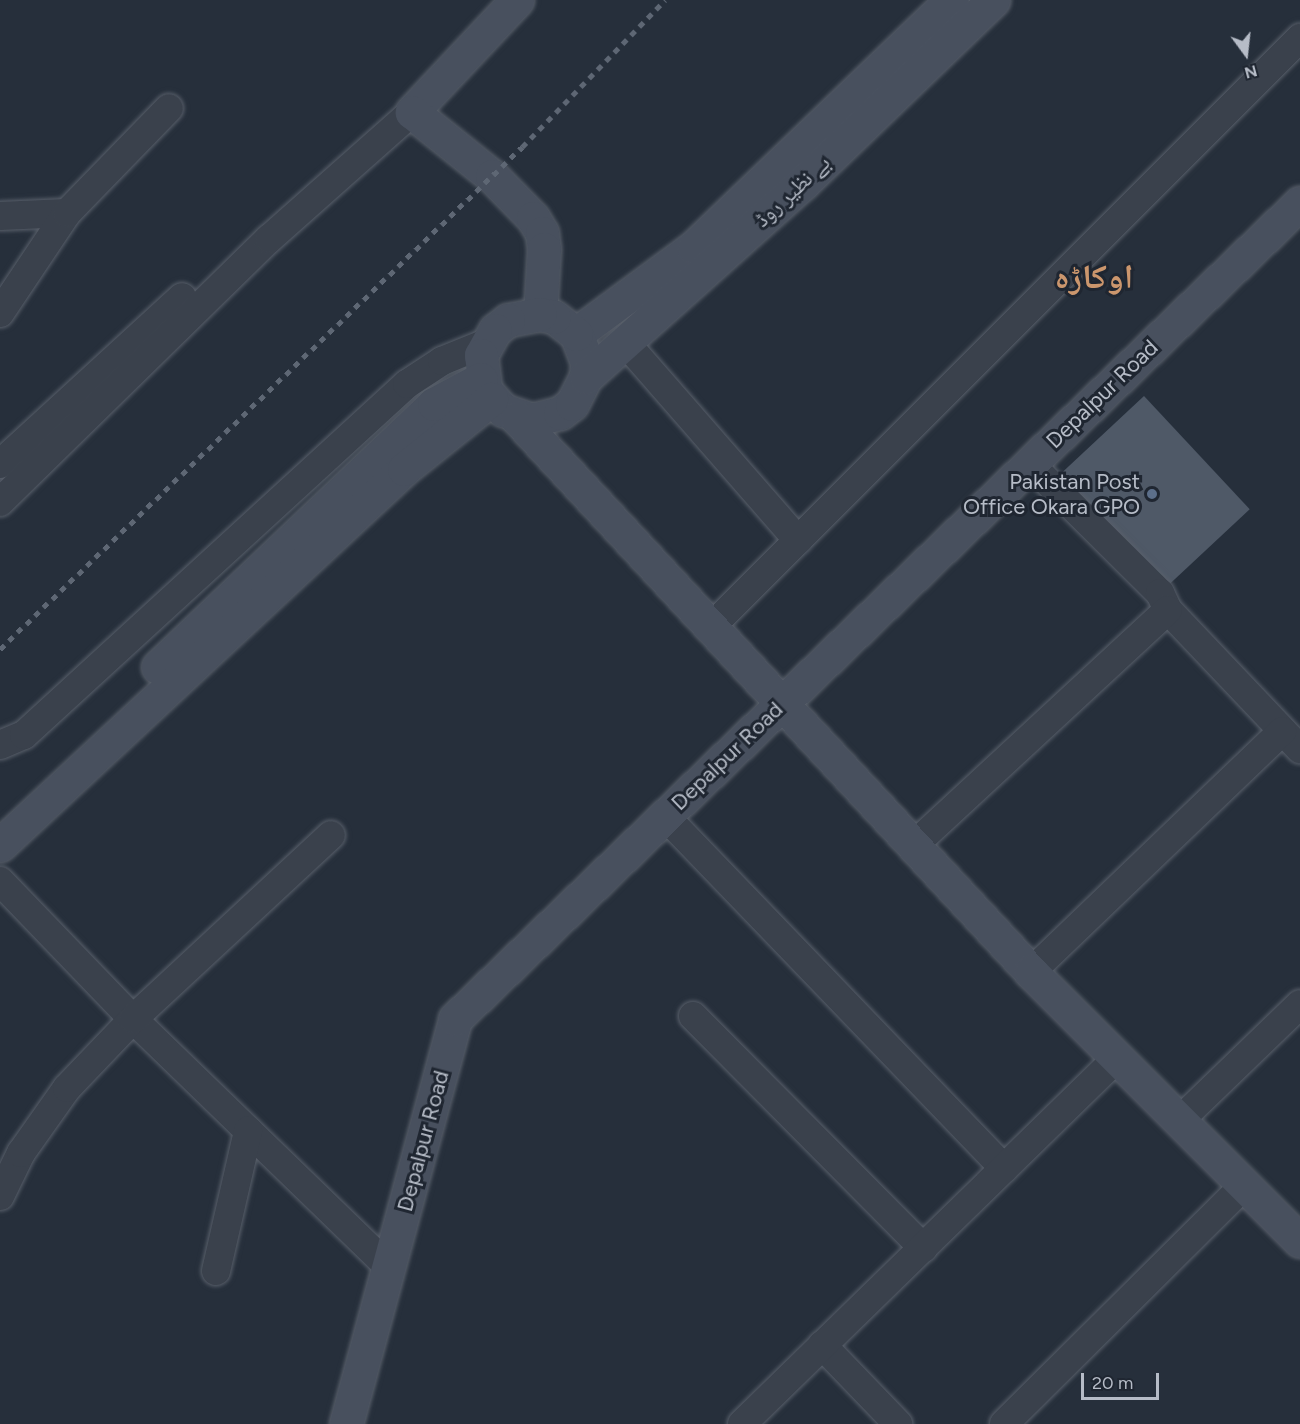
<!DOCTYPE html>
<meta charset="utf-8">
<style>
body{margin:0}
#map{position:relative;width:1300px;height:1424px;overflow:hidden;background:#262f3b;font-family:Figtree,"Noto Naskh Arabic",sans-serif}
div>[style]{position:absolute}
.building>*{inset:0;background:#4f5967;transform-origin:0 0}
.roads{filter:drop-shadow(0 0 2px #585f6a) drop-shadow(0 0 2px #585f6a)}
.street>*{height:28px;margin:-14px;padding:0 14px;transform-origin:14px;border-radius:14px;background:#3a414c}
.secondary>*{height:33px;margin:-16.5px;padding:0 16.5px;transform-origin:16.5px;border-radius:16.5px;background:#48505e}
.rail>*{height:4.5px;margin-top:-2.25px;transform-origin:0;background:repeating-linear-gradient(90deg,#5e6774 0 6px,transparent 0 12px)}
.dots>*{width:16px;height:16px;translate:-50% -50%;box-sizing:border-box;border:3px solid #1f2631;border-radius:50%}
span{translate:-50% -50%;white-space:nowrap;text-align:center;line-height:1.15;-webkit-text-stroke:6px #1f2631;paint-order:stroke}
.street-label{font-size:22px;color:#b6bcc7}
.poi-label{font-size:22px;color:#b6bcc7}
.right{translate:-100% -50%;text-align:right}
.town-label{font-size:34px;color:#cb966d;font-weight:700}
.north{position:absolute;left:1216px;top:24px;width:60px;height:60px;-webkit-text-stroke:4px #1f2631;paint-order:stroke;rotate:165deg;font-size:16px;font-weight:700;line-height:24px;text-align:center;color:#b6bcc7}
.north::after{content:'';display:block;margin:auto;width:21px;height:27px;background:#b6bcc7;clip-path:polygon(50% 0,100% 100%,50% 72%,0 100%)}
.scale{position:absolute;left:1081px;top:1373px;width:78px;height:27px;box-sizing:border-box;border:3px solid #b6bcc7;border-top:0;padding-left:8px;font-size:18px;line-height:21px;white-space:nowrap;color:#b6bcc7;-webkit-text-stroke:4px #1f2631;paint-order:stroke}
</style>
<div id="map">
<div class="building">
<div style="left:1144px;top:396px;width:155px;height:123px;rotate:47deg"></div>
</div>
<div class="roads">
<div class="street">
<div style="left:0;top:216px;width:67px;rotate:-2.6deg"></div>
<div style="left:0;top:313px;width:120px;rotate:-56.2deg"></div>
<div style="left:67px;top:213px;width:146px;rotate:-45.8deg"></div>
<div style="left:625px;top:342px;width:263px;rotate:48.9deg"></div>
<div style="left:0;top:464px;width:247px;rotate:-42.5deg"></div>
<div style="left:1030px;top:464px;width:183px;rotate:44.8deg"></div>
<div style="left:1160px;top:593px;width:19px;rotate:65deg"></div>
<div style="left:1168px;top:610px;width:192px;rotate:46.5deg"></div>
<div style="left:0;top:502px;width:376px;rotate:-44.4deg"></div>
<div style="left:269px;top:239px;width:191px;rotate:-41.6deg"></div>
<div style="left:709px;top:629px;width:836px;rotate:-45deg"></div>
<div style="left:0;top:745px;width:26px;rotate:-23deg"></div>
<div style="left:24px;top:735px;width:520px;rotate:-42.5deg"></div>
<div style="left:407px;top:384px;width:42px;rotate:-33.3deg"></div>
<div style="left:442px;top:361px;width:48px;rotate:-22.2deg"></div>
<div style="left:665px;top:816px;width:489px;rotate:46.1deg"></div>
<div style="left:913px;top:846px;width:347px;rotate:-42.8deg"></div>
<div style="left:0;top:881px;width:192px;rotate:46.1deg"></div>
<div style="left:133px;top:1019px;width:358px;rotate:44.1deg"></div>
<div style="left:1031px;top:972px;width:348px;rotate:-43.8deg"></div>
<div style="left:693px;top:1016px;width:327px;rotate:45.2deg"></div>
<div style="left:1179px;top:1121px;width:168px;rotate:-44deg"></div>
<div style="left:0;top:1196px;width:48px;rotate:-64deg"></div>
<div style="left:21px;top:1153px;width:80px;rotate:-54.7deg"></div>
<div style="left:67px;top:1088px;width:95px;rotate:-46.3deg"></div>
<div style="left:133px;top:1019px;width:270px;rotate:-42.9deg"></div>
<div style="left:216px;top:1271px;width:144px;rotate:-77.1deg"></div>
<div style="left:822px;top:1345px;width:110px;rotate:46.1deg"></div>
<div style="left:742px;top:1424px;width:524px;rotate:-44.3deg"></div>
<div style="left:1004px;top:1424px;width:337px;rotate:-44.8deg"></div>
</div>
<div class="secondary">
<div style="left:517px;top:0;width:154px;rotate:133.2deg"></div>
<div style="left:412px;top:112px;width:102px;rotate:38.7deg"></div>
<div style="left:492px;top:176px;width:59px;rotate:45.7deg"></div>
<div style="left:533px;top:218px;width:17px;rotate:59deg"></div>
<div style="left:542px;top:233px;width:16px;rotate:83deg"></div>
<div style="left:544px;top:249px;width:65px;rotate:93.5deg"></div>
<div style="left:576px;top:334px;width:147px;rotate:-36.4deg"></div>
<div style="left:694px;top:247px;width:357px;rotate:-43.8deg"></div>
<div style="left:586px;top:377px;width:15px;rotate:-86deg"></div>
<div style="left:587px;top:362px;width:30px;rotate:-111deg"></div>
<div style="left:576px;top:334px;width:28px;rotate:-142deg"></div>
<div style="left:554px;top:317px;width:14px;rotate:-168deg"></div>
<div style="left:540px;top:314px;width:33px;rotate:169deg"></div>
<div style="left:508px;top:320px;width:16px;rotate:142deg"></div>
<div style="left:495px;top:330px;width:29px;rotate:119deg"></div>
<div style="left:481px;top:355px;width:35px;rotate:83deg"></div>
<div style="left:485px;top:390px;width:27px;rotate:48deg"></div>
<div style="left:503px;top:410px;width:31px;rotate:19deg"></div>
<div style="left:532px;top:420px;width:29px;rotate:-14deg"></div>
<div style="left:560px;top:413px;width:15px;rotate:-37deg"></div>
<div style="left:572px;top:404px;width:30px;rotate:-63deg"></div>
<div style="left:586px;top:377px;width:291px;rotate:-41.8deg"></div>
<div style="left:803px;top:183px;width:264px;rotate:-43.9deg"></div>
<div style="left:517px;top:418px;width:756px;rotate:47.14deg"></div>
<div style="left:1031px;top:972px;width:380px;rotate:45deg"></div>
<div style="left:158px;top:667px;width:381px;rotate:-43.6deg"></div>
<div style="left:434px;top:404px;width:53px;rotate:-28deg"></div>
<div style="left:0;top:845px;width:552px;rotate:-42.94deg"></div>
<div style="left:404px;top:469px;width:112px;rotate:-38.8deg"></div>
<div style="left:346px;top:1424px;width:419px;rotate:-74.9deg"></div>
<div style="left:455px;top:1019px;width:1175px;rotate:-44deg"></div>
</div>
</div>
<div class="rail">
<div style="left:0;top:649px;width:724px;rotate:-43.88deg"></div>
<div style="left:522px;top:147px;width:205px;rotate:-45.8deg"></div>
</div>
<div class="dots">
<div style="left:1152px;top:494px;background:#5c6f8a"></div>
</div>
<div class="street-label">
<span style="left:792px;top:191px;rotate:-43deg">بے نظیر روڈ</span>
<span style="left:1102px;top:394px;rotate:-44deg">Depalpur Road</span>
<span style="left:727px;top:756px;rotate:-44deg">Depalpur Road</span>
<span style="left:423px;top:1141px;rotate:-75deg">Depalpur Road</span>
</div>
<div class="poi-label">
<span class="right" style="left:1140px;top:494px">Pakistan Post<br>Office Okara GPO</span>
</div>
<div class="town-label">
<span style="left:1094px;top:277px">اوکاڑہ</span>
</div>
<div class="north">N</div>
<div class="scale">20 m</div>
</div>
